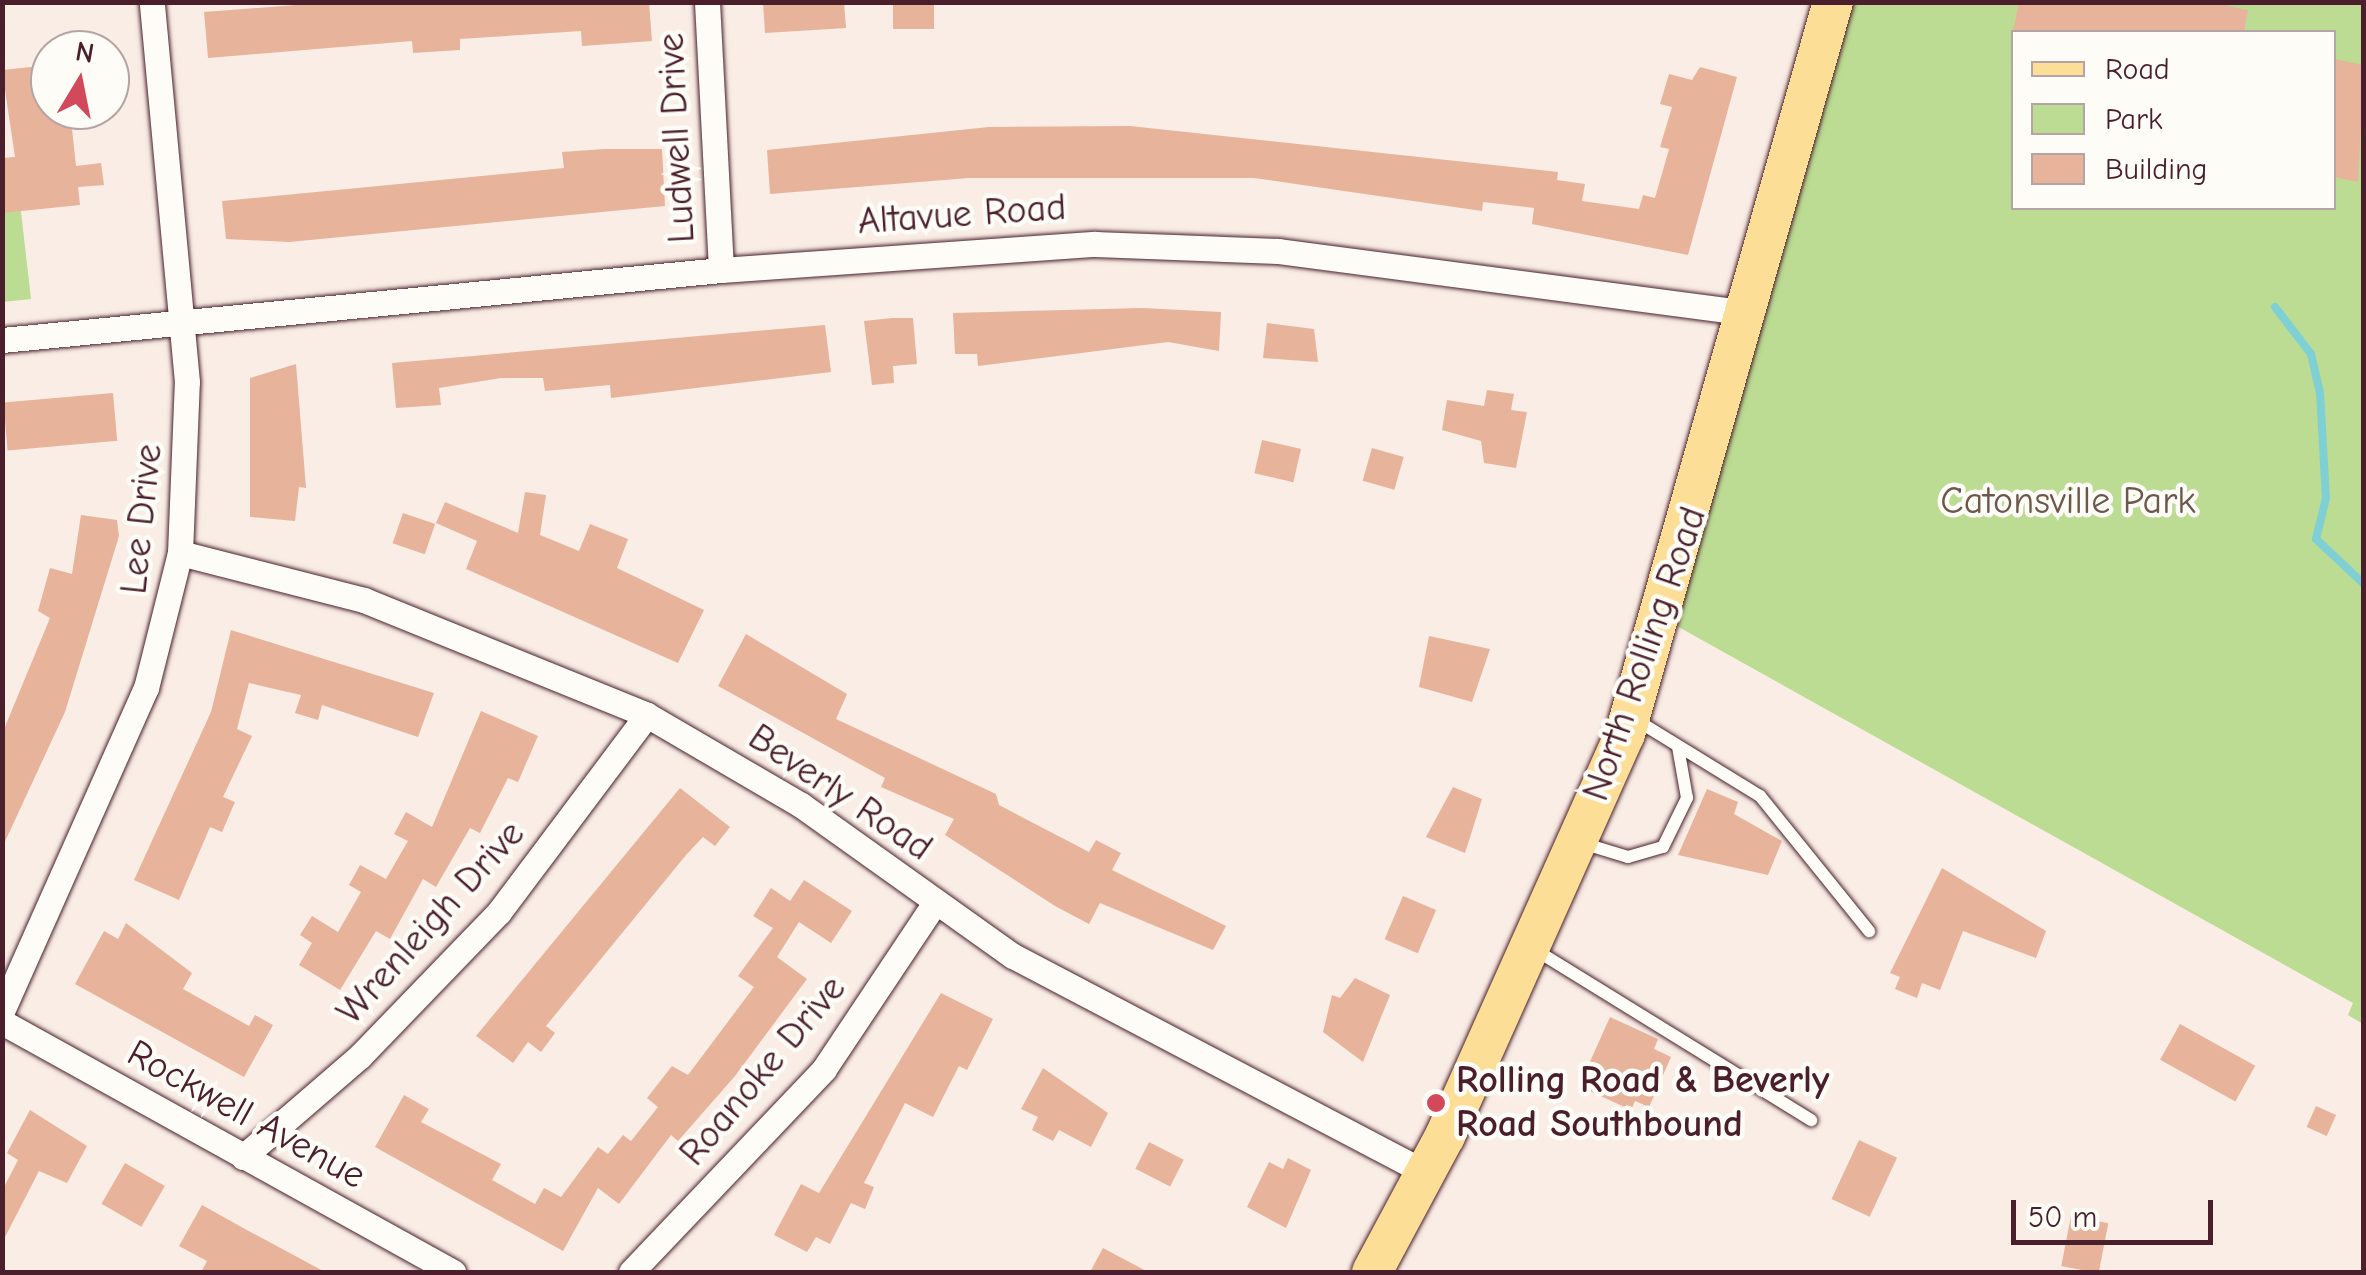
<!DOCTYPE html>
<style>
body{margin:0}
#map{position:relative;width:2366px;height:1275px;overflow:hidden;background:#f9ede5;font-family:"Comic Neue",sans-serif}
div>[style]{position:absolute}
.green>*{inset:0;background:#bcdb93}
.stream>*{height:8px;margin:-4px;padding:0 4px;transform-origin:4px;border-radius:4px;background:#7ed0d5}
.building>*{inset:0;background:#e8b39b;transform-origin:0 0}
.roads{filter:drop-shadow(0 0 2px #4a1f2b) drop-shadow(0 0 2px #4a1f2b)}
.lane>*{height:12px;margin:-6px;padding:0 6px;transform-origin:6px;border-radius:6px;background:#fdfcf7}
.street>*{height:25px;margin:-12.5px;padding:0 12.5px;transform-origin:12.5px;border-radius:12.5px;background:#fdfcf7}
.primary>*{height:40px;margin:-20px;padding:0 20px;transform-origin:20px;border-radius:20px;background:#fcde96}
.dots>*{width:28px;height:28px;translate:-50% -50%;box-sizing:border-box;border:5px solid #fdfcf7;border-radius:50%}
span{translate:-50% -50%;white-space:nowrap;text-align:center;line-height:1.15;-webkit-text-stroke:9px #fdfcf7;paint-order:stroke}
.street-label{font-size:38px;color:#4a1f2b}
.park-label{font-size:38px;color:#6c574a}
.poi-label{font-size:38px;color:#4a1f2b;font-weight:700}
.left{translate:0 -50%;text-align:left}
.frame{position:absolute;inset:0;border:5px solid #4a1f2b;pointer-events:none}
.legend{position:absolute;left:2011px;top:30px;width:325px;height:180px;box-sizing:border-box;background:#fdfcf7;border:2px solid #b5a4a5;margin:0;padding:12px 18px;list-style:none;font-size:30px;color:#4a1f2b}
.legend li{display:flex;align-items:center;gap:20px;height:50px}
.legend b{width:50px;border:2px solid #b5a4a5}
.north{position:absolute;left:30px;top:30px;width:100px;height:100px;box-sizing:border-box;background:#fdfcf7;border:2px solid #b5a4a5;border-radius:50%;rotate:10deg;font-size:28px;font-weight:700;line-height:40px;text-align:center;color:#4a1f2b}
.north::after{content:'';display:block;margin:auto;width:35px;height:45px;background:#d1495b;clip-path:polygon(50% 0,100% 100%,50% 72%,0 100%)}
.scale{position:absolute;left:2011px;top:1200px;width:202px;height:45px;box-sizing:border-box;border:5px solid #4a1f2b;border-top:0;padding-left:12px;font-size:30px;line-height:35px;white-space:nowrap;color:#4a1f2b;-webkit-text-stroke:8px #fdfcf7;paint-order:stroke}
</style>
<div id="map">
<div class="green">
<div style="clip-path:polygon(evenodd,1850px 3px,2363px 3px,2363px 1024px,2348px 1015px,2353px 1003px,1675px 625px,1850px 3px,2014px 32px,2334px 32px,2334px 208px,2014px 208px,2014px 32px)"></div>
<div style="clip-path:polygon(20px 203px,31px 299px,3px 302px,2px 205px)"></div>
</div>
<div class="stream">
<div style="left:2275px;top:307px;width:59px;rotate:52.5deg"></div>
<div style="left:2311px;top:354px;width:39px;rotate:77deg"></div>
<div style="left:2320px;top:392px;width:106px;rotate:86.8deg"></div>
<div style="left:2326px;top:498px;width:42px;rotate:103.7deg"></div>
<div style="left:2316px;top:539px;width:66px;rotate:43.2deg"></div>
</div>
<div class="building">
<div style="clip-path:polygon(335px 2px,649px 2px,652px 41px,582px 46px,581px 31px,460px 39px,460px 50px,413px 53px,412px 41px,208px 58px,204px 12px)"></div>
<div style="clip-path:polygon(763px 2px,844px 2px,846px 28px,765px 33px)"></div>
<div style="left:893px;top:2px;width:41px;height:27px"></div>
<div style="clip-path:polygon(2019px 2px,2209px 2px,2248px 10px,2244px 32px,2013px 32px)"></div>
<div style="clip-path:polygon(2334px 59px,2364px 65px,2358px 182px,2334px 177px)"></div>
<div style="clip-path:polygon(50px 65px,50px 110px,70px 110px,76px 166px,101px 163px,104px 185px,78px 187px,80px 205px,2px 213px,2px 158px,15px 157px,2px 70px)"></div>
<div style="clip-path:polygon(1700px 67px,1737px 77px,1688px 255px,1532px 224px,1534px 208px,1483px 202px,1482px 211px,1254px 178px,969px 178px,770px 194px,767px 150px,989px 127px,1130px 126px,1558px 172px,1557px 180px,1585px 184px,1582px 201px,1639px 209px,1643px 195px,1655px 198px,1669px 149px,1660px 147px,1672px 107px,1660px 104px,1669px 74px,1692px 80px)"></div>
<div style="clip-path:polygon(604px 149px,662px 149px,665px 206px,289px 242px,226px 239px,222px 201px,564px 168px,562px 152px)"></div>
<div style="clip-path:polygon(1142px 308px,1221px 312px,1219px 351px,1168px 342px,978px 366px,977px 354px,955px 354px,953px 313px)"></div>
<div style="clip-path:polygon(892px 318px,913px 318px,917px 364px,893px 366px,894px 383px,872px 385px,864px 321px)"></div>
<div style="clip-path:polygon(1267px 323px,1314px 329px,1318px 362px,1263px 358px)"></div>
<div style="clip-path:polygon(825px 325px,831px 372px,611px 398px,610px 385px,545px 391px,543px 378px,501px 378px,439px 388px,441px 405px,396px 408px,392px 363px)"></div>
<div style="clip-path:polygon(296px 364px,306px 488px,299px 487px,295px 521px,250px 517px,250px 378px)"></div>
<div style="clip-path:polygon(1487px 390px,1514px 394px,1511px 410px,1527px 412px,1516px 468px,1484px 463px,1481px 441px,1442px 430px,1447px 400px,1484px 406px)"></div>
<div style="left:113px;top:393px;width:48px;height:110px;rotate:85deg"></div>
<div style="left:1262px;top:440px;width:40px;height:34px;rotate:13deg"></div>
<div style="left:1372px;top:448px;width:33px;height:34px;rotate:16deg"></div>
<div style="clip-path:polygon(525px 492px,546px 495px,540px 535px,579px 551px,590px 524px,628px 539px,617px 568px,704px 610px,678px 663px,466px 569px,477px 541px,436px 523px,445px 502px,518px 533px)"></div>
<div style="left:403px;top:513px;width:34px;height:32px;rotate:19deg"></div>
<div style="clip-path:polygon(81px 515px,117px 520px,119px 536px,65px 712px,2px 848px,2px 734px,50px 618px,38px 611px,50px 568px,72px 574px)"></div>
<div style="clip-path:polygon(231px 630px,434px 693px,418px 737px,322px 705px,318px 720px,295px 713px,301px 695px,249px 683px,237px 729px,252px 736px,223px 797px,235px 802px,222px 832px,210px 827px,179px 900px,134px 880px,211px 712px)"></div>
<div style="clip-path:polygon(746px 634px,847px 694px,836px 719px,996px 794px,999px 805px,1089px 852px,1096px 840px,1121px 853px,1112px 870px,1226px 926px,1213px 950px,1100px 903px,1089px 924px,1055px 906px,945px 835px,954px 819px,881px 787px,885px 778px,718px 686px)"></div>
<div style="clip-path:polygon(1429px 636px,1490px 649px,1472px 702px,1419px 687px)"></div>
<div style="clip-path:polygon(481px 711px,538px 736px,518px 782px,508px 778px,480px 833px,470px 828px,436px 887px,423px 879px,390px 939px,376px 931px,340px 990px,299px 965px,312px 943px,300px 935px,312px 916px,338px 932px,361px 892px,349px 885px,360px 865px,386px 879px,408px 841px,394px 834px,406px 812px,432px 827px)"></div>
<div style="clip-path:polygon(1453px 787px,1482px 799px,1465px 853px,1426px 837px)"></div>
<div style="clip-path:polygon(680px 788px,730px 827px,715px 846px,703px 837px,686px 855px,546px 1026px,555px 1033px,541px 1052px,528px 1042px,513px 1063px,476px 1036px)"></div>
<div style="clip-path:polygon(1707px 789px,1738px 802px,1734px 814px,1782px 841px,1768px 875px,1678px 855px)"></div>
<div style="clip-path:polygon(1942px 868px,2046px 931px,2036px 958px,1963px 931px,1940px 990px,1922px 983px,1917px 998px,1895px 989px,1900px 977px,1890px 973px)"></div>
<div style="clip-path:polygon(804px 880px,852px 911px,831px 943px,799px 922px,777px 957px,807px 979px,735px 1076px,678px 1141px,671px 1135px,619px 1204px,598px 1188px,563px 1251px,375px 1147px,404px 1095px,429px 1109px,421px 1122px,501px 1164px,492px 1180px,535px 1204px,544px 1188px,561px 1197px,598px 1147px,608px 1154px,623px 1135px,631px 1141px,658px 1107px,647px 1098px,672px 1066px,688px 1075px,754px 987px,738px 976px,773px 928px,753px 916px,771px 888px,790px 901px)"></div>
<div style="left:1403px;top:896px;width:36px;height:47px;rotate:23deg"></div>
<div style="clip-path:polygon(126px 923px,192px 973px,183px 989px,249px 1026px,255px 1015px,273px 1025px,244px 1077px,75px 984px,104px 931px,118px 939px)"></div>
<div style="clip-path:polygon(1355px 978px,1390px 995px,1363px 1062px,1323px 1032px,1332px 995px,1340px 998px)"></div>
<div style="clip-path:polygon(941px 993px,993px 1019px,967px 1070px,959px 1066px,933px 1117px,905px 1103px,864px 1183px,874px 1187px,865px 1209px,851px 1203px,830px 1244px,816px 1237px,807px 1252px,774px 1235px,801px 1184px,819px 1193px)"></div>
<div style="clip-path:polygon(1610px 1017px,1658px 1039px,1654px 1049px,1671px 1057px,1649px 1107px,1635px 1101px,1631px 1110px,1579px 1086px)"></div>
<div style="left:2180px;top:1024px;width:86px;height:41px;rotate:29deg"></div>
<div style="clip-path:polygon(1043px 1068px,1108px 1113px,1091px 1147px,1059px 1130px,1053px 1141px,1032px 1130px,1038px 1117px,1021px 1109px)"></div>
<div style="left:2316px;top:1106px;width:22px;height:23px;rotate:24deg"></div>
<div style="clip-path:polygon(30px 1110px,87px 1146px,67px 1183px,39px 1171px,2px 1243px,2px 1191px,18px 1160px,7px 1153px)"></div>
<div style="left:1859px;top:1140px;width:42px;height:65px;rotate:25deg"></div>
<div style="left:1149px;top:1142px;width:39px;height:30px;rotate:27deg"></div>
<div style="clip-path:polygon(1288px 1158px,1311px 1170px,1286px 1228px,1247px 1207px,1269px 1162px,1283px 1169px)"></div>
<div style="left:125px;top:1163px;width:46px;height:47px;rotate:30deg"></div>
<div style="clip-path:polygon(202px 1205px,245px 1229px,325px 1272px,201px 1272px,207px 1261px,179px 1246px)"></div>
<div style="left:2071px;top:1216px;width:38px;height:51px;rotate:11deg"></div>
<div style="clip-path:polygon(1103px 1248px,1148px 1272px,1090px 1272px)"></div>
</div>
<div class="roads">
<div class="lane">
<div style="left:1633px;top:718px;width:149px;rotate:31.6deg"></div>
<div style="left:1760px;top:796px;width:174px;rotate:51.1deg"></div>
<div style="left:1582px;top:843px;width:48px;rotate:16.9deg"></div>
<div style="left:1628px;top:857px;width:36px;rotate:-16deg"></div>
<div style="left:1663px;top:847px;width:55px;rotate:-63.9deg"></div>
<div style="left:1687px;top:798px;width:52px;rotate:-100deg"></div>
<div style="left:1534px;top:949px;width:326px;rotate:31.7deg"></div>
</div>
<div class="street">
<div style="left:707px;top:2px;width:268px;rotate:87deg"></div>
<div style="left:2px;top:340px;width:722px;rotate:-5.56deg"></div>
<div style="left:721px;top:270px;width:375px;rotate:-4deg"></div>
<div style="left:1095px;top:244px;width:183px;rotate:2.2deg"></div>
<div style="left:1278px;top:251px;width:473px;rotate:7.5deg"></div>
<div style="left:180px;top:553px;width:190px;rotate:14.3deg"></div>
<div style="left:364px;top:600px;width:305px;rotate:22.1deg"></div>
<div style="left:647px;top:715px;width:178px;rotate:30.3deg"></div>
<div style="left:801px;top:805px;width:260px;rotate:35.5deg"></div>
<div style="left:1013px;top:956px;width:464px;rotate:27.7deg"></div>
<div style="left:2px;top:1011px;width:354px;rotate:-66deg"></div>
<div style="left:146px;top:688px;width:139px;rotate:-75.9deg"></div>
<div style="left:180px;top:553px;width:171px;rotate:-87.7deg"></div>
<div style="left:187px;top:382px;width:382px;rotate:-95.3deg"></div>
<div style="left:2px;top:1022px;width:516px;rotate:29deg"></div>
<div style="left:243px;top:1157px;width:155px;rotate:-40.8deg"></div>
<div style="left:360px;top:1056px;width:200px;rotate:-46deg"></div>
<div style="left:499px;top:912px;width:246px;rotate:-53.1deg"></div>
<div style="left:631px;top:1272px;width:280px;rotate:-46.4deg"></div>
<div style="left:824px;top:1069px;width:198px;rotate:-56.3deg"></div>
</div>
<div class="primary">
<div style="left:1372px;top:1272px;width:154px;rotate:-61.8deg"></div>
<div style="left:1445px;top:1136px;width:440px;rotate:-65.9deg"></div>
<div style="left:1625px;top:734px;width:761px;rotate:-74.14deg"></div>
</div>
</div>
<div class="dots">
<div style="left:1436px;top:1103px;background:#d1495b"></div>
</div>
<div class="street-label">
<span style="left:677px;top:138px;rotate:-93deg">Ludwell Drive</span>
<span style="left:962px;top:215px;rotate:-4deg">Altavue Road</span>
<span style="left:142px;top:519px;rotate:-84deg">Lee Drive</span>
<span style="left:1645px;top:654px;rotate:-71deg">North Rolling Road</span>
<span style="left:840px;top:793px;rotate:34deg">Beverly Road</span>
<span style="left:431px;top:923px;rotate:-48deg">Wrenleigh Drive</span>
<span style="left:763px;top:1071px;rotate:-50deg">Roanoke Drive</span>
<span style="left:246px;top:1115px;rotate:29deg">Rockwell Avenue</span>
</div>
<div class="park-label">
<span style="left:2068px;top:502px">Catonsville Park</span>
</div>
<div class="poi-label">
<span class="left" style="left:1456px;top:1103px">Rolling Road &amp; Beverly<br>Road Southbound</span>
</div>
<div class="frame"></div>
<ul class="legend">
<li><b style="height:12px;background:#fcde96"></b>Road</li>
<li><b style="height:28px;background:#bcdb93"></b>Park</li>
<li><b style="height:28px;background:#e8b39b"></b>Building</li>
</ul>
<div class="north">N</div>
<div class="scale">50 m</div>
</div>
